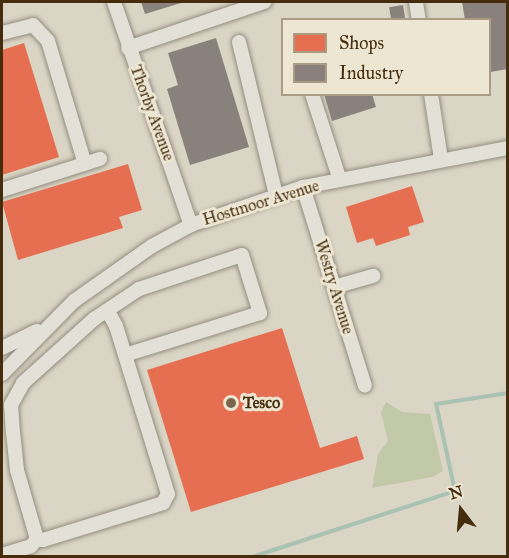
<!DOCTYPE html>
<style>
body{margin:0}
#map{position:relative;width:509px;height:558px;overflow:hidden;background:#dad5c4;font-family:"IM FELL Great Primer",serif}
div>[style]{position:absolute}
.green>*{inset:0;background:#c2c9a9}
.shops>*{inset:0;background:#e76f51}
.industry>*{inset:0;background:#8a817c;transform-origin:0 0}
.stream>*{height:4px;margin:-2px;padding:0 2px;transform-origin:2px;border-radius:2px;background:#aac2b3}
.roads{filter:drop-shadow(0 0 2px #948e80) drop-shadow(0 0 2px #948e80)}
.minor>*{height:14px;margin:-7px;padding:0 7px;transform-origin:7px;border-radius:7px;background:#e3e0d8}
.dots>*{width:16px;height:16px;translate:-50% -50%;box-sizing:border-box;border:3px solid #ede6d3;border-radius:50%}
span{translate:-50% -50%;white-space:nowrap;text-align:center;line-height:1.15;-webkit-text-stroke:6px #ede6d3;paint-order:stroke}
.street-label{font-size:16px;color:#452c0c}
.poi-label{font-size:16px;color:#452c0c;font-weight:700}
.left{translate:0 -50%;text-align:left}
.frame{position:absolute;inset:0;border:3px solid #452c0c;pointer-events:none}
.legend{position:absolute;left:281px;top:18px;width:210px;height:78px;box-sizing:border-box;background:#ede6d3;border:2px solid #aa9c83;margin:0;padding:8px 10px;list-style:none;font-size:18px;color:#452c0c}
.legend li{display:flex;align-items:center;gap:12px;height:30px}
.legend b{width:30px;border:2px solid #aa9c83}
.north{position:absolute;left:431px;top:480px;width:60px;height:60px;-webkit-text-stroke:4px #ede6d3;paint-order:stroke;rotate:344deg;font-size:16px;font-weight:700;line-height:24px;text-align:center;color:#452c0c}
.north::after{content:'';display:block;margin:auto;width:21px;height:27px;background:#452c0c;clip-path:polygon(50% 0,100% 100%,50% 72%,0 100%)}
</style>
<div id="map">
<div class="green">
<div style="clip-path:polygon(386px 402px,402px 412px,430px 414px,443px 471px,432px 477px,372px 488px,378px 454px,388px 441px,381px 412px)"></div>
</div>
<div class="shops">
<div style="clip-path:polygon(24px 43px,59px 157px,2px 175px,2px 50px)"></div>
<div style="clip-path:polygon(128px 164px,142px 210px,119px 217px,123px 228px,18px 260px,2px 202px)"></div>
<div style="clip-path:polygon(412px 186px,424px 222px,408px 227px,410px 235px,376px 246px,373px 238px,357px 243px,346px 207px)"></div>
<div style="clip-path:polygon(282px 328px,320px 448px,357px 436px,364px 459px,191px 512px,147px 370px)"></div>
</div>
<div class="industry">
<div style="clip-path:polygon(141px 2px,184px 2px,145px 14px)"></div>
<div style="clip-path:polygon(462px 2px,508px 2px,508px 69px,490px 72px,490px 20px,465px 20px)"></div>
<div style="left:403px;top:5px;width:13px;height:14px;rotate:81deg"></div>
<div style="clip-path:polygon(216px 38px,249px 147px,190px 165px,167px 89px,178px 85px,168px 53px)"></div>
<div style="clip-path:polygon(324px 94px,372px 94px,376px 107px,332px 121px)"></div>
</div>
<div class="stream">
<div style="left:255px;top:556px;width:210px;rotate:-18deg"></div>
<div style="left:455px;top:491px;width:89px;rotate:-102.3deg"></div>
<div style="left:436px;top:404px;width:73px;rotate:-8.7deg"></div>
</div>
<div class="roads">
<div class="minor">
<div style="left:114px;top:2px;width:236px;rotate:71deg"></div>
<div style="left:416px;top:2px;width:18px;rotate:81deg"></div>
<div style="left:2px;top:33px;width:32px;rotate:-14deg"></div>
<div style="left:33px;top:25px;width:22px;rotate:47deg"></div>
<div style="left:48px;top:41px;width:128px;rotate:73.3deg"></div>
<div style="left:239px;top:42px;width:157px;rotate:76.4deg"></div>
<div style="left:128px;top:48px;width:144px;rotate:-18.7deg"></div>
<div style="left:312px;top:94px;width:90px;rotate:72deg"></div>
<div style="left:431px;top:94px;width:66px;rotate:81.3deg"></div>
<div style="left:303px;top:187px;width:208px;rotate:72.7deg"></div>
<div style="left:2px;top:190px;width:103px;rotate:-17.6deg"></div>
<div style="left:334px;top:287px;width:41px;rotate:-15.8deg"></div>
<div style="left:2px;top:348px;width:39px;rotate:-26deg"></div>
<div style="left:2px;top:374px;width:103px;rotate:-45.4deg"></div>
<div style="left:74px;top:301px;width:95px;rotate:-35.2deg"></div>
<div style="left:152px;top:246px;width:44px;rotate:-28.3deg"></div>
<div style="left:191px;top:225px;width:118px;rotate:-18.7deg"></div>
<div style="left:303px;top:187px;width:209px;rotate:-10.8deg"></div>
<div style="left:37px;top:539px;width:6px;rotate:9deg"></div>
<div style="left:43px;top:540px;width:126px;rotate:-17.1deg"></div>
<div style="left:163px;top:503px;width:10px;rotate:-61deg"></div>
<div style="left:168px;top:494px;width:176px;rotate:-107.2deg"></div>
<div style="left:116px;top:326px;width:18px;rotate:-119deg"></div>
<div style="left:2px;top:555px;width:30px;rotate:-17deg"></div>
<div style="left:31px;top:546px;width:9px;rotate:-49deg"></div>
<div style="left:37px;top:539px;width:72px;rotate:-106.2deg"></div>
<div style="left:17px;top:470px;width:37px;rotate:-96deg"></div>
<div style="left:13px;top:433px;width:28px;rotate:-94deg"></div>
<div style="left:11px;top:405px;width:25px;rotate:-61deg"></div>
<div style="left:23px;top:383px;width:96px;rotate:-42deg"></div>
<div style="left:94px;top:319px;width:54px;rotate:-33.7deg"></div>
<div style="left:139px;top:289px;width:108px;rotate:-18.3deg"></div>
<div style="left:242px;top:255px;width:61px;rotate:72.8deg"></div>
<div style="left:260px;top:313px;width:141px;rotate:162.7deg"></div>
</div>
</div>
<div class="dots">
<div style="left:231px;top:403px;background:#79674c"></div>
</div>
<div class="street-label">
<span style="left:152px;top:113px;rotate:70deg">Thorby Avenue</span>
<span style="left:261px;top:203px;rotate:-17deg">Hostmoor Avenue</span>
<span style="left:334px;top:287px;rotate:73deg">Westry Avenue</span>
</div>
<div class="poi-label">
<span class="left" style="left:243px;top:403px">Tesco</span>
</div>
<div class="frame"></div>
<ul class="legend">
<li><b style="height:16px;background:#e76f51"></b>Shops</li>
<li><b style="height:16px;background:#8a817c"></b>Industry</li>
</ul>
<div class="north">N</div>
</div>
